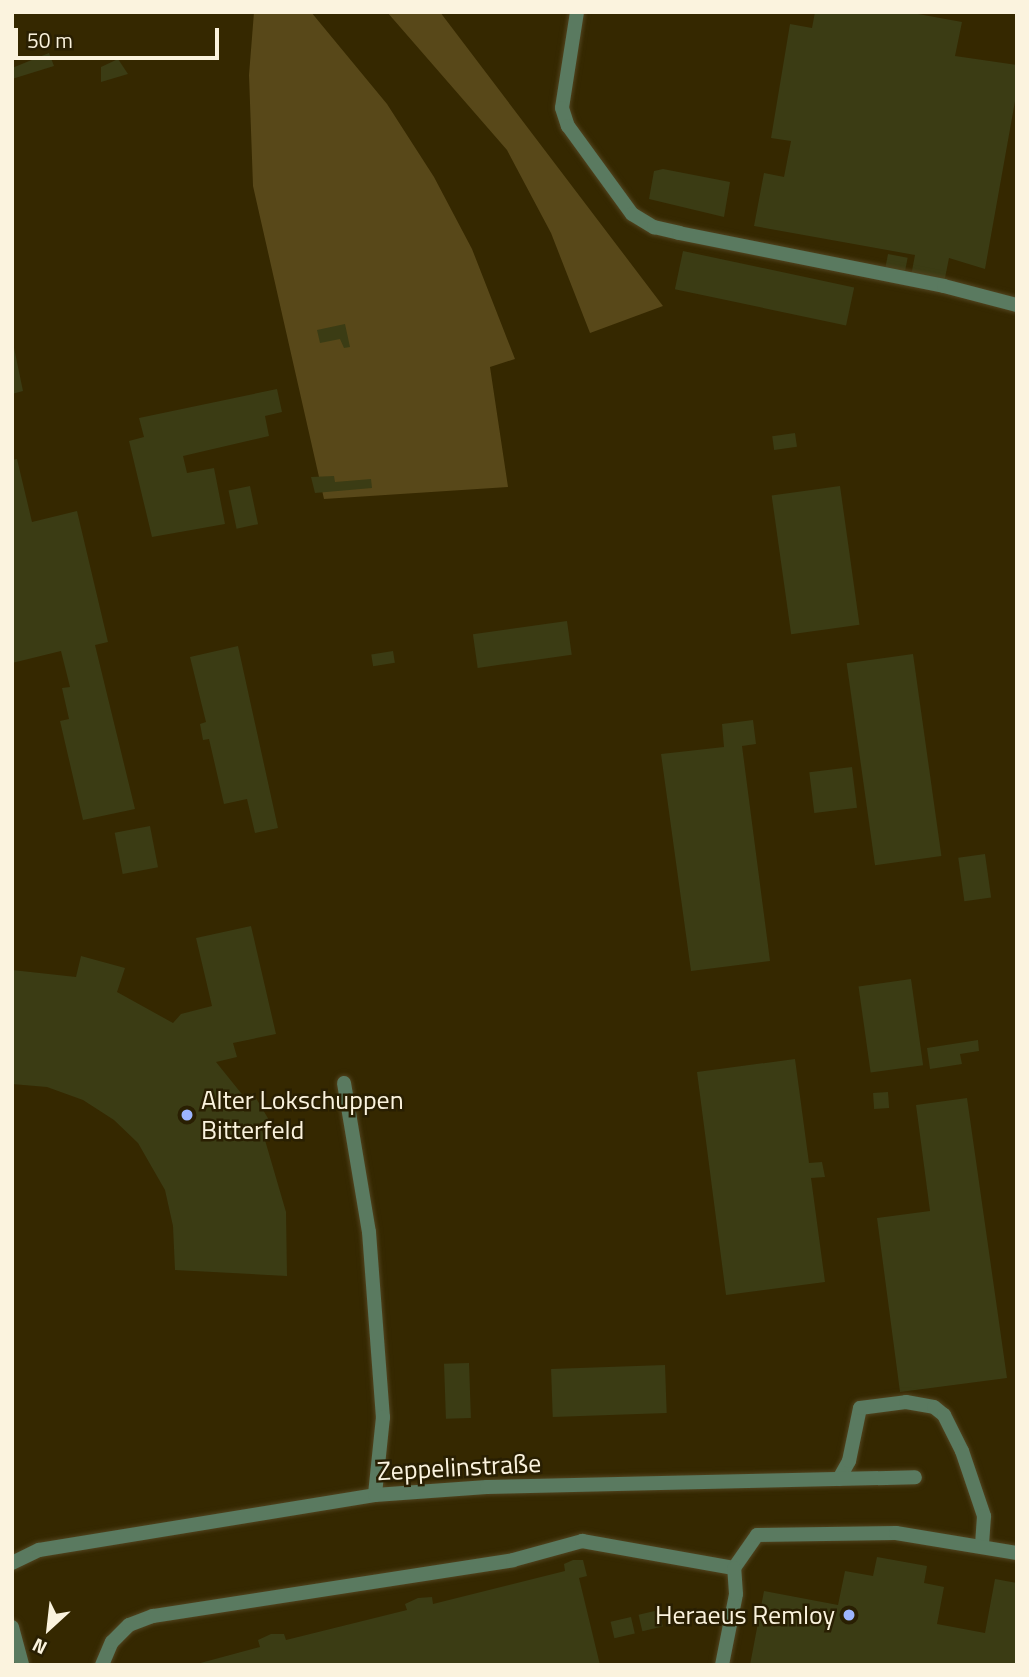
<!DOCTYPE html>
<meta charset="utf-8">
<style>
body{margin:0}
#map{position:relative;width:1029px;height:1677px;overflow:hidden;background:#352800;font-family:"Titillium Web",sans-serif}
div>[style]{position:absolute}
.green>*{inset:0;background:#584819}
.building>*{inset:0;background:#3b3c14;transform-origin:0 0}
.roads{filter:drop-shadow(0 0 2px #51441f) drop-shadow(0 0 2px #51441f)}
.service>*{height:14px;margin:-7px;padding:0 7px;transform-origin:7px;border-radius:7px;background:#5a7a60}
.tertiary>*{height:14px;margin:-7px;padding:0 7px;transform-origin:7px;border-radius:7px;background:#5a7a60}
.dots>*{width:19px;height:19px;translate:-50% -50%;box-sizing:border-box;border:4px solid #291f02;border-radius:50%}
span{translate:-50% -50%;white-space:nowrap;text-align:center;line-height:1.15;-webkit-text-stroke:5px #291f02;paint-order:stroke}
.poi-label{font-size:26px;color:#fbf3de}
.left{translate:0 -50%;text-align:left}
.right{translate:-100% -50%;text-align:right}
.street-label{font-size:26px;color:#fbf3de}
.frame{position:absolute;inset:0;border:14px solid #fbf3de;pointer-events:none}
.north{position:absolute;left:14px;top:1593px;width:70px;height:70px;-webkit-text-stroke:5px #291f02;paint-order:stroke;rotate:207deg;font-size:19px;font-weight:700;line-height:28px;text-align:center;color:#fbf3de}
.north::after{content:'';display:block;margin:auto;width:24px;height:32px;background:#fbf3de;clip-path:polygon(50% 0,100% 100%,50% 72%,0 100%)}
.scale{position:absolute;left:14px;top:28px;width:205px;height:32px;box-sizing:border-box;border:4px solid #fbf3de;border-top:0;padding-left:9px;font-size:21px;line-height:24px;white-space:nowrap;color:#fbf3de;-webkit-text-stroke:5px #291f02;paint-order:stroke}
</style>
<div id="map">
<div class="green">
<div style="clip-path:polygon(254px 12px,311px 12px,387px 104px,434px 177px,472px 249px,515px 359px,490px 367px,508px 487px,324px 499px,253px 186px,249px 75px)"></div>
<div style="clip-path:polygon(387px 12px,440px 12px,663px 306px,590px 333px,551px 233px,507px 150px)"></div>
</div>
<div class="building">
<div style="clip-path:polygon(815px 12px,907px 12px,962px 22px,955px 56px,1017px 65px,1017px 90px,985px 269px,949px 258px,944px 283px,911px 276px,915px 255px,754px 226px,764px 173px,784px 177px,791px 141px,771px 138px,790px 24px,812px 28px)"></div>
<div style="clip-path:polygon(49px 53px,54px 66px,12px 79px,12px 68px)"></div>
<div style="clip-path:polygon(118px 59px,128px 74px,101px 82px,101px 67px)"></div>
<div style="clip-path:polygon(663px 169px,730px 182px,724px 217px,649px 199px,654px 171px)"></div>
<div style="left:683px;top:251px;width:175px;height:39px;rotate:12deg"></div>
<div style="left:888px;top:254px;width:20px;height:18px;rotate:11deg"></div>
<div style="clip-path:polygon(345px 324px,350px 347px,344px 348px,340px 339px,320px 343px,317px 330px)"></div>
<div style="clip-path:polygon(13px 343px,23px 391px,12px 394px,12px 344px)"></div>
<div style="clip-path:polygon(277px 389px,282px 412px,265px 416px,269px 436px,183px 456px,187px 473px,214px 468px,225px 524px,152px 537px,129px 441px,144px 437px,139px 418px)"></div>
<div style="left:795px;top:433px;width:14px;height:23px;rotate:82deg"></div>
<div style="clip-path:polygon(17px 459px,32px 522px,77px 511px,108px 642px,95px 645px,135px 809px,83px 820px,60px 721px,69px 719px,62px 688px,70px 687px,61px 651px,12px 663px,12px 460px)"></div>
<div style="clip-path:polygon(334px 476px,335px 482px,371px 479px,372px 488px,315px 493px,311px 477px)"></div>
<div style="left:250px;top:486px;width:39px;height:22px;rotate:78deg"></div>
<div style="left:840px;top:486px;width:140px;height:69px;rotate:82deg"></div>
<div style="left:567px;top:621px;width:34px;height:95px;rotate:82deg"></div>
<div style="clip-path:polygon(238px 646px,278px 828px,255px 833px,247px 799px,224px 804px,209px 739px,203px 740px,200px 724px,206px 722px,190px 657px)"></div>
<div style="left:393px;top:651px;width:12px;height:22px;rotate:81deg"></div>
<div style="left:913px;top:654px;width:204px;height:67px;rotate:82deg"></div>
<div style="clip-path:polygon(753px 720px,756px 744px,742px 746px,770px 961px,691px 971px,661px 754px,724px 747px,722px 724px)"></div>
<div style="left:852px;top:767px;width:41px;height:43px;rotate:83deg"></div>
<div style="left:150px;top:826px;width:42px;height:36px;rotate:79deg"></div>
<div style="left:985px;top:854px;width:44px;height:27px;rotate:82deg"></div>
<div style="clip-path:polygon(251px 926px,276px 1034px,233px 1043px,237px 1057px,216px 1062px,245px 1098px,253px 1093px,269px 1120px,260px 1123px,286px 1212px,287px 1276px,175px 1270px,173px 1226px,165px 1190px,138px 1143px,114px 1120px,83px 1100px,47px 1087px,12px 1084px,12px 970px,76px 977px,81px 956px,125px 968px,117px 992px,173px 1023px,181px 1014px,212px 1006px,196px 938px)"></div>
<div style="left:911px;top:979px;width:87px;height:53px;rotate:82deg"></div>
<div style="clip-path:polygon(978px 1040px,979px 1051px,960px 1054px,962px 1064px,930px 1069px,927px 1048px)"></div>
<div style="clip-path:polygon(795px 1059px,809px 1163px,822px 1162px,825px 1177px,811px 1178px,825px 1282px,726px 1295px,697px 1072px)"></div>
<div style="left:888px;top:1092px;width:16px;height:15px;rotate:86deg"></div>
<div style="clip-path:polygon(967px 1098px,1007px 1378px,900px 1392px,877px 1218px,930px 1211px,916px 1105px)"></div>
<div style="left:469px;top:1363px;width:55px;height:25px;rotate:88deg"></div>
<div style="left:665px;top:1365px;width:48px;height:114px;rotate:88deg"></div>
<div style="clip-path:polygon(877px 1557px,927px 1566px,924px 1583px,944px 1587px,937px 1624px,985px 1633px,995px 1579px,1017px 1583px,1017px 1665px,750px 1665px,764px 1591px,838px 1605px,845px 1571px,873px 1576px)"></div>
<div style="clip-path:polygon(573px 1560px,583px 1560px,587px 1576px,579px 1578px,600px 1665px,193px 1665px,260px 1647px,258px 1640px,271px 1634px,284px 1634px,286px 1640px,407px 1610px,405px 1604px,418px 1598px,432px 1597px,433px 1604px,565px 1571px,564px 1564px)"></div>
<div style="left:659px;top:1610px;width:17px;height:21px;rotate:77deg"></div>
<div style="left:631px;top:1617px;width:17px;height:21px;rotate:77deg"></div>
</div>
<div class="roads">
<div class="service">
<div style="left:577px;top:12px;width:97px;rotate:98.9deg"></div>
<div style="left:562px;top:108px;width:19px;rotate:72deg"></div>
<div style="left:568px;top:126px;width:109px;rotate:54deg"></div>
<div style="left:632px;top:214px;width:26px;rotate:31deg"></div>
<div style="left:654px;top:227px;width:26px;rotate:13deg"></div>
<div style="left:679px;top:233px;width:270px;rotate:11.3deg"></div>
<div style="left:944px;top:286px;width:75px;rotate:14.6deg"></div>
<div style="left:344px;top:1083px;width:151px;rotate:80.5deg"></div>
<div style="left:369px;top:1232px;width:186px;rotate:85.7deg"></div>
<div style="left:383px;top:1417px;width:78px;rotate:95.9deg"></div>
<div style="left:839px;top:1479px;width:21px;rotate:-61deg"></div>
<div style="left:849px;top:1461px;width:54px;rotate:-78.3deg"></div>
<div style="left:860px;top:1408px;width:46px;rotate:-7.4deg"></div>
<div style="left:906px;top:1402px;width:28px;rotate:10deg"></div>
<div style="left:934px;top:1407px;width:13px;rotate:39deg"></div>
<div style="left:944px;top:1415px;width:40px;rotate:63.4deg"></div>
<div style="left:962px;top:1451px;width:69px;rotate:71.3deg"></div>
<div style="left:984px;top:1516px;width:31px;rotate:94deg"></div>
<div style="left:12px;top:1563px;width:30px;rotate:-26deg"></div>
<div style="left:39px;top:1550px;width:340px;rotate:-9.3deg"></div>
<div style="left:375px;top:1495px;width:112px;rotate:-4.1deg"></div>
<div style="left:487px;top:1487px;width:428px;rotate:-1.3deg"></div>
<div style="left:102px;top:1665px;width:25px;rotate:-67deg"></div>
<div style="left:112px;top:1642px;width:24px;rotate:-45deg"></div>
<div style="left:129px;top:1625px;width:26px;rotate:-21deg"></div>
<div style="left:153px;top:1616px;width:364px;rotate:-8.8deg"></div>
<div style="left:513px;top:1560px;width:72px;rotate:-15.4deg"></div>
<div style="left:582px;top:1541px;width:154px;rotate:10.1deg"></div>
<div style="left:734px;top:1568px;width:40px;rotate:-55.1deg"></div>
<div style="left:757px;top:1535px;width:139px;rotate:-0.8deg"></div>
<div style="left:896px;top:1533px;width:123px;rotate:9.4deg"></div>
<div style="left:722px;top:1665px;width:72px;rotate:-78.8deg"></div>
<div style="left:736px;top:1594px;width:26px;rotate:-94deg"></div>
</div>
<div class="tertiary">
<div style="left:12px;top:1627px;width:39px;rotate:75deg"></div>
</div>
</div>
<div class="dots">
<div style="left:187px;top:1115px;background:#9cb4fd"></div>
<div style="left:849px;top:1615px;background:#9cb4fd"></div>
</div>
<div class="poi-label">
<span class="left" style="left:201px;top:1115px">Alter Lokschuppen<br>Bitterfeld</span>
<span class="right" style="left:835px;top:1615px">Heraeus Remloy</span>
</div>
<div class="street-label">
<span style="left:459px;top:1467px;rotate:-3deg">Zeppelinstraße</span>
</div>
<div class="frame"></div>
<div class="north">N</div>
<div class="scale">50 m</div>
</div>
